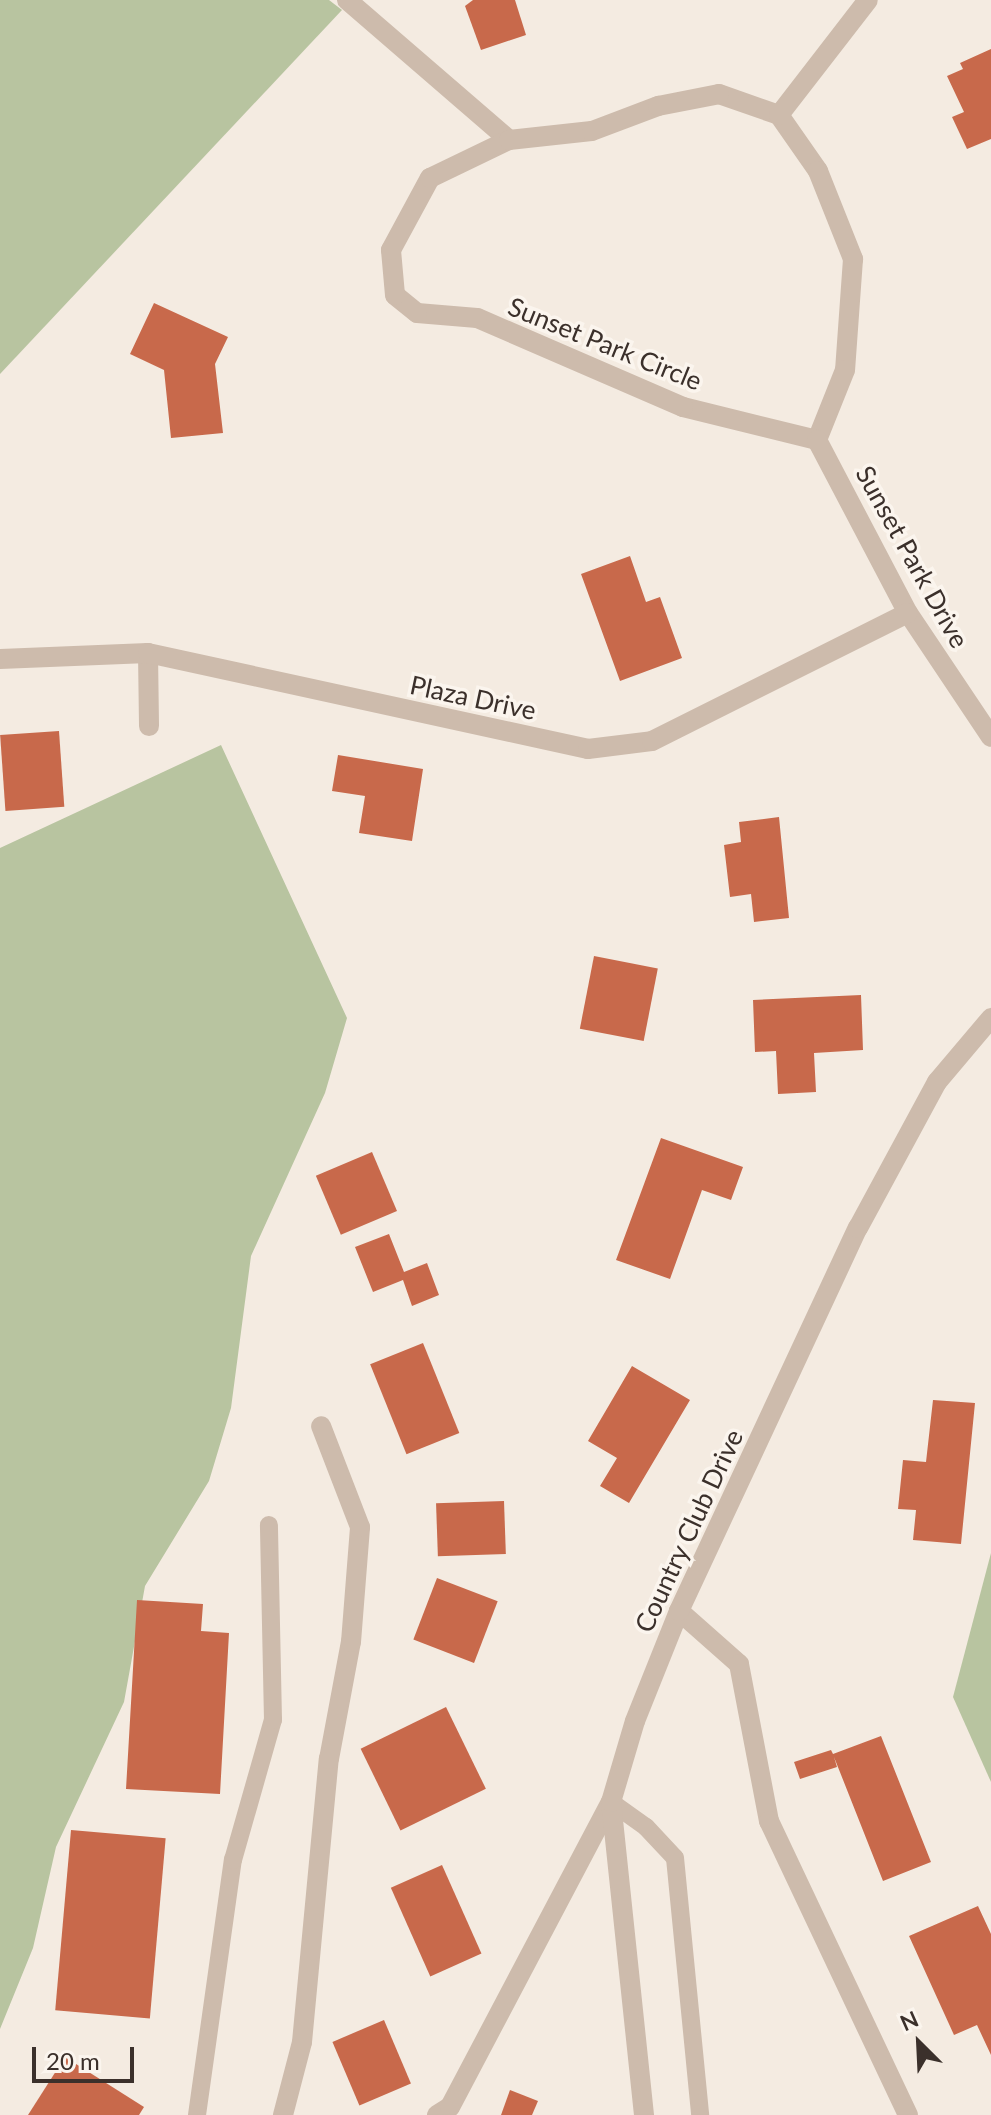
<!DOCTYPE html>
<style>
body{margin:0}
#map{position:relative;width:991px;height:2115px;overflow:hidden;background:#f4ebe1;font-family:Lato,sans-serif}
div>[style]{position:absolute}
.green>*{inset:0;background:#b8c4a0}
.building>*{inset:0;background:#c8694b;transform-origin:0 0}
.lane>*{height:18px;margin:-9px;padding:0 9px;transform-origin:9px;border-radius:9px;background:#cdbbac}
.street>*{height:20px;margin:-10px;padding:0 10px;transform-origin:10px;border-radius:10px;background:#cdbbac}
span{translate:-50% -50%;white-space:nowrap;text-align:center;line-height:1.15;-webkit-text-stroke:7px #fbf5ee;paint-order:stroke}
.street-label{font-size:26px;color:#3b302b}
.north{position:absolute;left:879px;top:2003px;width:80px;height:80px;-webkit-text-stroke:6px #fbf5ee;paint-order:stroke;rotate:336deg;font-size:22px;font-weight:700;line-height:32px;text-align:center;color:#3b302b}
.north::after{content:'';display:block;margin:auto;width:28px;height:36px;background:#3b302b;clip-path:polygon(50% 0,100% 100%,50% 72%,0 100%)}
.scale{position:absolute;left:32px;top:2047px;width:102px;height:36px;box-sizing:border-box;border:4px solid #3b302b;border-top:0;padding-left:10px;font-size:24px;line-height:28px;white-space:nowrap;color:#3b302b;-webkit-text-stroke:6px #fbf5ee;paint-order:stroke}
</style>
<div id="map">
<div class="green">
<div style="clip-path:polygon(0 0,329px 0,342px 10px,0 374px)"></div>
<div style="clip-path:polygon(221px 745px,347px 1018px,325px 1093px,251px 1256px,231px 1408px,209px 1481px,145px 1586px,124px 1702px,56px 1847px,33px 1948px,0 2029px,0 848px)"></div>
<div style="clip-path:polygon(991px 1553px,991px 1782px,953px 1697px)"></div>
</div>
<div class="building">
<div style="clip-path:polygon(473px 0,515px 0,526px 35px,481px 50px,465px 6px)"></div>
<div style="clip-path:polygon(991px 49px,991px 139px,967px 149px,952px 117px,964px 112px,947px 76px,963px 69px,960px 63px)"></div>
<div style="clip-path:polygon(154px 303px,228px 337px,215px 364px,223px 433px,171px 438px,164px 370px,130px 354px)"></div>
<div style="clip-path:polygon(630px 556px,646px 602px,660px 597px,682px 658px,620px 681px,581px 574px)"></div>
<div style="left:59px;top:731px;width:76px;height:59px;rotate:86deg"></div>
<div style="clip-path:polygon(338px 755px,423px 769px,412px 841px,359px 833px,365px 796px,332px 791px)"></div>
<div style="clip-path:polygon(779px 817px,789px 918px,754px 922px,751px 894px,730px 897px,724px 845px,741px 842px,739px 822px)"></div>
<div style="left:594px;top:956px;width:65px;height:74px;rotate:11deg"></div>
<div style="clip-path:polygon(861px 995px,863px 1050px,814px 1053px,816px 1092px,778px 1094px,776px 1051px,755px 1052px,753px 1000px)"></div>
<div style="clip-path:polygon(661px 1138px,743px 1167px,731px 1200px,702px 1190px,670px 1279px,616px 1260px)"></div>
<div style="left:372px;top:1152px;width:64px;height:61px;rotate:67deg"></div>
<div style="clip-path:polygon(389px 1234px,404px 1272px,427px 1263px,439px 1295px,412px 1306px,403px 1280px,373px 1292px,355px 1247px)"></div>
<div style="left:423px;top:1343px;width:97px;height:57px;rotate:68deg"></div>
<div style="clip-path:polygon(632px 1366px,690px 1400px,629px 1503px,600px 1486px,617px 1458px,588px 1441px)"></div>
<div style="clip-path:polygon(933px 1400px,975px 1403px,961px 1544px,913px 1540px,916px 1510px,898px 1509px,903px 1460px,926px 1462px)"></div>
<div style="left:504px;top:1501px;width:53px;height:68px;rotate:88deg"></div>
<div style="left:437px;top:1578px;width:65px;height:66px;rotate:21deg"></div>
<div style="clip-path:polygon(137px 1600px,203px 1604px,201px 1631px,229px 1633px,220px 1794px,126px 1789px)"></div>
<div style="left:446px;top:1707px;width:91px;height:95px;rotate:64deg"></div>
<div style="clip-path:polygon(881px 1736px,931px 1862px,883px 1881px,834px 1757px,837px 1767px,800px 1779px,794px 1762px,831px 1750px,833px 1754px)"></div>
<div style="left:71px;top:1830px;width:95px;height:181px;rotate:5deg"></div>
<div style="left:442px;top:1865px;width:97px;height:56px;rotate:66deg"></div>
<div style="clip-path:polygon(978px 1906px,991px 1934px,991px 2055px,977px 2025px,954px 2035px,909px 1936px)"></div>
<div style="left:384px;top:2020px;width:69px;height:56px;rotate:67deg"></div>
<div style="clip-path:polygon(65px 2057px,144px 2107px,139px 2115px,28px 2115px)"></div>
<div style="clip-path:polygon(510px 2090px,538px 2101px,532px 2115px,501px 2115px)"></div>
</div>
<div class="lane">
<div style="left:611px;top:1802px;width:43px;rotate:35.5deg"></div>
<div style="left:646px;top:1827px;width:42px;rotate:46.9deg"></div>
<div style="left:675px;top:1858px;width:258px;rotate:84.4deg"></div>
<div style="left:197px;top:2115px;width:258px;rotate:-82deg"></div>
<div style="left:233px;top:1860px;width:146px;rotate:-74.1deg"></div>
<div style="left:273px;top:1720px;width:195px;rotate:-91.2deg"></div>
</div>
<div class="street">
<div style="left:347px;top:0;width:214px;rotate:40.8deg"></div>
<div style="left:719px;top:94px;width:64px;rotate:19.3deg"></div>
<div style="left:779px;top:115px;width:68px;rotate:55.1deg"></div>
<div style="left:818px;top:171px;width:95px;rotate:68.3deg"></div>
<div style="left:853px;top:259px;width:111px;rotate:94.1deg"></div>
<div style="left:845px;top:370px;width:75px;rotate:111.8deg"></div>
<div style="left:817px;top:440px;width:138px;rotate:-166.2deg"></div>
<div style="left:683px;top:407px;width:224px;rotate:-156.6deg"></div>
<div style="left:477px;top:318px;width:60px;rotate:-175.2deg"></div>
<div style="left:417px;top:313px;width:28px;rotate:-141deg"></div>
<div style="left:395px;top:295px;width:45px;rotate:-95.1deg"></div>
<div style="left:391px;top:250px;width:82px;rotate:-61.6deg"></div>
<div style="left:430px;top:178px;width:88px;rotate:-25.7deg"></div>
<div style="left:509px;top:140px;width:83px;rotate:-6.2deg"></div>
<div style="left:592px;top:131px;width:71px;rotate:-20.7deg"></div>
<div style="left:658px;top:106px;width:62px;rotate:-11.1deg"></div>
<div style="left:779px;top:115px;width:145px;rotate:-52.3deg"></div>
<div style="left:817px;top:440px;width:195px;rotate:62.3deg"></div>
<div style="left:908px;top:613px;width:149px;rotate:56.2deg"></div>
<div style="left:148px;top:653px;width:73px;rotate:89.2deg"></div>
<div style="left:0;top:659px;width:148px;rotate:-2.3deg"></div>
<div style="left:148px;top:653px;width:450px;rotate:12.3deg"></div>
<div style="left:588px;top:749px;width:64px;rotate:-7.1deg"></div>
<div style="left:652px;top:741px;width:286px;rotate:-26.6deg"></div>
<div style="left:679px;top:1611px;width:80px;rotate:41.5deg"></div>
<div style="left:739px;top:1664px;width:160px;rotate:79.2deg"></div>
<div style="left:769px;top:1821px;width:325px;rotate:64.7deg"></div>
<div style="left:283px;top:2115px;width:75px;rotate:-75.4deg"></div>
<div style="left:302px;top:2042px;width:284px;rotate:-84.6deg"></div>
<div style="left:329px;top:1759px;width:119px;rotate:-79.4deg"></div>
<div style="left:351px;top:1642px;width:115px;rotate:-85.5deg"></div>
<div style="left:360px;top:1527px;width:108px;rotate:-111.1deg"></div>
<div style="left:437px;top:2115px;width:15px;rotate:-32deg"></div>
<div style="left:450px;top:2107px;width:345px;rotate:-62.2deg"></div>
<div style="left:644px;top:2115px;width:315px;rotate:-96deg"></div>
<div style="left:611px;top:1802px;width:84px;rotate:-73.5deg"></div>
<div style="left:635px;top:1721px;width:118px;rotate:-68.2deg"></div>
<div style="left:679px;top:1611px;width:423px;rotate:-65deg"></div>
<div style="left:858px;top:1228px;width:166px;rotate:-61.6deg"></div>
<div style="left:937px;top:1082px;width:84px;rotate:-49.8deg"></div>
</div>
<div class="street-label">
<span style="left:605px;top:344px;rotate:22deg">Sunset Park Circle</span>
<span style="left:912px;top:557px;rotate:61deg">Sunset Park Drive</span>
<span style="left:473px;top:698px;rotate:12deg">Plaza Drive</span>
<span style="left:689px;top:1531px;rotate:-65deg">Country Club Drive</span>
</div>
<div class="north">N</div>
<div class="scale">20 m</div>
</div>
